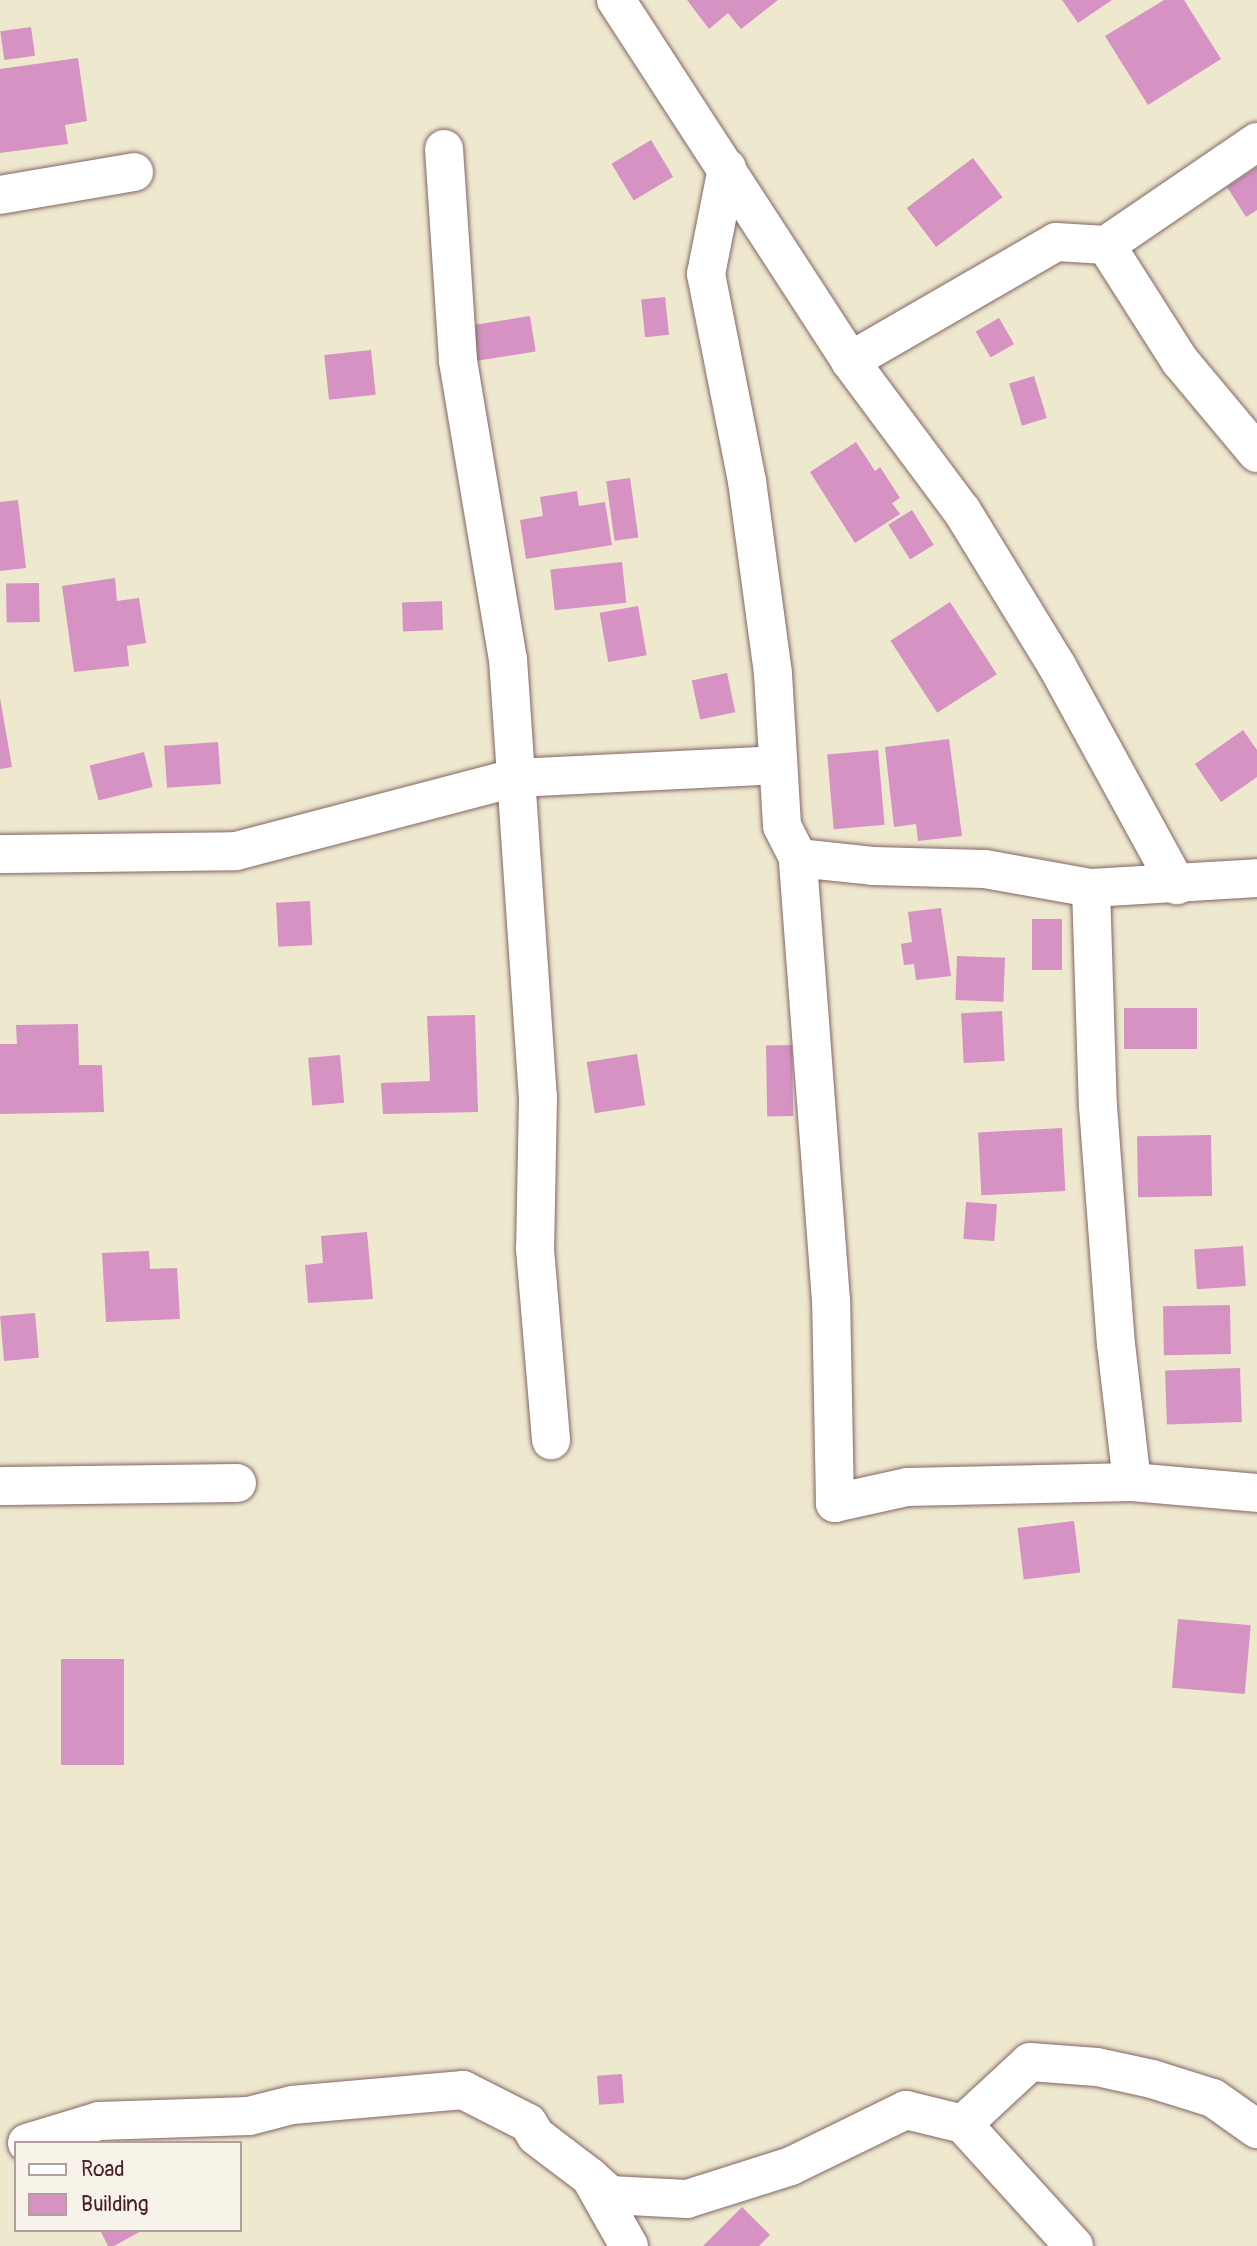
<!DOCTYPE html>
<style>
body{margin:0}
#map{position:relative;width:1257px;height:2246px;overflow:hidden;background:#eee8cf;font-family:Pangolin,sans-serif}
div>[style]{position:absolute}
.building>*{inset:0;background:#d592c3;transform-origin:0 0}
.roads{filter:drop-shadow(0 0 2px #836564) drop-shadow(0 0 2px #836564)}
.minor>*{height:38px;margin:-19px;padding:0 19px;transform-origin:19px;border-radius:19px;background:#fff}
span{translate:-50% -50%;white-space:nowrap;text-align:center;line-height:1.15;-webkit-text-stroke:5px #f7f3e8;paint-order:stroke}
.legend{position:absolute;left:14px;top:2141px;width:228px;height:91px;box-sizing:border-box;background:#f7f3e8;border:2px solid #b29e9c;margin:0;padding:9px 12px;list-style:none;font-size:21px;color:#4a1f2b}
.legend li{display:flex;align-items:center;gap:14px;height:35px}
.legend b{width:35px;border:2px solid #b29e9c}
</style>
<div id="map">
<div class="building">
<div style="clip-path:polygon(687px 0,778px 0,741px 29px,728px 13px,709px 29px)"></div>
<div style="clip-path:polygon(1062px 0,1112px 0,1078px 23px)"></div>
<div style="clip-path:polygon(1164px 0,1184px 0,1221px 59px,1148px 105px,1105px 36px)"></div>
<div style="left:31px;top:27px;width:29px;height:31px;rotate:82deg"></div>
<div style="clip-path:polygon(78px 58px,87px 121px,65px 125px,68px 144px,0 153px,0 69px)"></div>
<div style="left:651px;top:140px;width:43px;height:46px;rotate:59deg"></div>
<div style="left:973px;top:158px;width:49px;height:83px;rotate:53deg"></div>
<div style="clip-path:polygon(1257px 167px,1257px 210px,1246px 217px,1227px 187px)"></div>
<div style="left:665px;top:297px;width:38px;height:24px;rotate:84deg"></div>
<div style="left:530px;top:316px;width:36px;height:62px;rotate:81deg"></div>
<div style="left:999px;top:318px;width:30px;height:27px;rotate:60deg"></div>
<div style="left:371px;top:350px;width:45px;height:47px;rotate:84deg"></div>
<div style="left:1034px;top:376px;width:44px;height:26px;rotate:73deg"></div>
<div style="clip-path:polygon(856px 442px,875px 471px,880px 467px,900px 498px,892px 503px,900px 514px,855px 543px,810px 472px)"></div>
<div style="left:630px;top:478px;width:60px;height:24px;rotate:82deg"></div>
<div style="clip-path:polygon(577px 491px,579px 506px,605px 502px,612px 545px,526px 559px,520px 520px,543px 516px,540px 497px)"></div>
<div style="clip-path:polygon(18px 500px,26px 568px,0 571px,0 502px)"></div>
<div style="left:912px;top:510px;width:41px;height:28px;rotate:58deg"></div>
<div style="left:622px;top:562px;width:41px;height:72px;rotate:84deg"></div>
<div style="clip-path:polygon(115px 578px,117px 601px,139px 598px,146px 643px,127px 646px,129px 666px,74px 672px,62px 586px)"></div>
<div style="left:39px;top:583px;width:39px;height:33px;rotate:89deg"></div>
<div style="left:442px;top:601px;width:29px;height:40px;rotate:88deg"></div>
<div style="left:950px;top:602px;width:86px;height:71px;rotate:57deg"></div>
<div style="left:638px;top:606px;width:50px;height:39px;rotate:80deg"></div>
<div style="left:727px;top:673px;width:40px;height:36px;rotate:78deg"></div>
<div style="clip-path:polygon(0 698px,12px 767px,0 769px)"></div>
<div style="clip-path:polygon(1243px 730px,1257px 750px,1257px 777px,1221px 802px,1195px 764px)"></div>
<div style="clip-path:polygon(949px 739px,962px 836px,918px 841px,916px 824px,894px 827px,885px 747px)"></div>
<div style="left:218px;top:742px;width:42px;height:54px;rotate:86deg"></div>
<div style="left:878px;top:750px;width:75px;height:51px;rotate:85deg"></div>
<div style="left:144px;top:752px;width:36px;height:56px;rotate:76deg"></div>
<div style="left:310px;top:901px;width:44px;height:34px;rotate:87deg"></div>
<div style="clip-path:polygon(941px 908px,951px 976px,916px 980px,914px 964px,904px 965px,901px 944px,912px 942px,908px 912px)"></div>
<div style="left:1032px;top:919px;width:30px;height:51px"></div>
<div style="left:957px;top:956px;width:48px;height:44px;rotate:2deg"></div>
<div style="left:1197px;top:1008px;width:41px;height:73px;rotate:90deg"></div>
<div style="left:1002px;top:1011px;width:50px;height:41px;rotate:87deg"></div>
<div style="clip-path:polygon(475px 1015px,478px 1112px,383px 1114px,381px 1083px,430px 1081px,427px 1016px)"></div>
<div style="clip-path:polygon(78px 1024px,79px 1065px,102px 1065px,104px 1112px,0 1114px,0 1044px,17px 1044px,16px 1025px)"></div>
<div style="left:792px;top:1045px;width:71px;height:26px;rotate:89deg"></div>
<div style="left:637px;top:1054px;width:52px;height:51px;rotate:81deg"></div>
<div style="left:340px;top:1055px;width:48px;height:32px;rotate:85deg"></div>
<div style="left:1062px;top:1128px;width:63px;height:84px;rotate:87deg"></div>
<div style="left:1211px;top:1135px;width:61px;height:74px;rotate:89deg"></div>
<div style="left:966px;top:1202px;width:31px;height:37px;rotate:4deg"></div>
<div style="clip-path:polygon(367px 1232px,373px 1299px,308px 1303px,305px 1265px,323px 1263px,321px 1236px)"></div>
<div style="left:1243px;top:1246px;width:40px;height:49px;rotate:86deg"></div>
<div style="clip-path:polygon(149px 1251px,150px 1269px,177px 1268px,180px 1319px,106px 1322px,102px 1253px)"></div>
<div style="left:1230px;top:1305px;width:49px;height:67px;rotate:89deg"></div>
<div style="left:35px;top:1313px;width:45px;height:35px;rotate:85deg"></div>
<div style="left:1240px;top:1368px;width:54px;height:75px;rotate:88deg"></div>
<div style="left:1074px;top:1521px;width:52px;height:57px;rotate:83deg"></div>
<div style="left:1178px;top:1619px;width:73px;height:69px;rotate:5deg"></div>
<div style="left:61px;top:1659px;width:63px;height:106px"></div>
<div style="left:622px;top:2074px;width:29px;height:25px;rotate:86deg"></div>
<div style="clip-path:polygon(742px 2207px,770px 2235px,759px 2246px,703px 2246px)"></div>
<div style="clip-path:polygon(100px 2230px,143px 2230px,114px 2246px,108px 2246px)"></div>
</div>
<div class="roads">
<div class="minor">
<div style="left:616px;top:0;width:430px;rotate:57deg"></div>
<div style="left:850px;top:361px;width:187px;rotate:53.3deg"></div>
<div style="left:962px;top:511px;width:182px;rotate:58.5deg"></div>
<div style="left:1057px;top:666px;width:250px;rotate:61.3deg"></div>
<div style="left:444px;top:149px;width:212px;rotate:86.2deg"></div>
<div style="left:458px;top:361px;width:302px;rotate:80.5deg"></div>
<div style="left:508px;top:659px;width:439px;rotate:86.1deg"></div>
<div style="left:538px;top:1097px;width:152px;rotate:91.1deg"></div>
<div style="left:535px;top:1249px;width:192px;rotate:85.2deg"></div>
<div style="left:727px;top:168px;width:108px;rotate:101.2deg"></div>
<div style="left:706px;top:274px;width:211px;rotate:78.8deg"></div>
<div style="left:747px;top:481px;width:195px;rotate:82.3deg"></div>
<div style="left:773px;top:674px;width:152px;rotate:86.6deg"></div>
<div style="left:782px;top:826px;width:36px;rotate:63deg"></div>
<div style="left:0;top:195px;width:136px;rotate:-9.7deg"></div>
<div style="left:1106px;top:245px;width:138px;rotate:57.5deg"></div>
<div style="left:1180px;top:361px;width:120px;rotate:50.1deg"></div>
<div style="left:850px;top:361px;width:238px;rotate:-30deg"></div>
<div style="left:1056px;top:242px;width:50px;rotate:3.4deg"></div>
<div style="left:1106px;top:245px;width:183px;rotate:-34.3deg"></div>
<div style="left:0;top:854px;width:236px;rotate:-0.7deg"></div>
<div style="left:236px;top:851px;width:288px;rotate:-14.7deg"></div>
<div style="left:515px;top:778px;width:262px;rotate:-2.8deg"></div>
<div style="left:1091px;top:888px;width:218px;rotate:88.2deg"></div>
<div style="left:1098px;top:1106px;width:239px;rotate:85.7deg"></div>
<div style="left:1116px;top:1344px;width:139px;rotate:83.4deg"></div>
<div style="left:1132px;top:1482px;width:225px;rotate:178.7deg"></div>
<div style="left:907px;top:1487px;width:74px;rotate:167.5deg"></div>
<div style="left:835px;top:1503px;width:202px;rotate:-91.1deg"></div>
<div style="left:831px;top:1301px;width:444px;rotate:-94.3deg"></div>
<div style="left:798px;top:858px;width:75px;rotate:6.1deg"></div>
<div style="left:873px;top:866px;width:112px;rotate:1.5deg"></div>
<div style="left:985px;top:869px;width:108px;rotate:10.2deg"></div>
<div style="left:1091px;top:888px;width:166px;rotate:-3.4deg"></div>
<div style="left:1132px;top:1482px;width:125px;rotate:5deg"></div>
<div style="left:0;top:1486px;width:237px;rotate:-0.7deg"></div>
<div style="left:963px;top:2124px;width:165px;rotate:47.7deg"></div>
<div style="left:27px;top:2143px;width:75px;rotate:-17deg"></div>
<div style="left:99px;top:2121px;width:150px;rotate:-1.9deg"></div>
<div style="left:249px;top:2116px;width:44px;rotate:-14.3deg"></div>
<div style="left:292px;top:2105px;width:172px;rotate:-5deg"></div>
<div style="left:463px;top:2090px;width:73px;rotate:26.9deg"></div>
<div style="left:528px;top:2123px;width:15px;rotate:58deg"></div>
<div style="left:536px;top:2136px;width:68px;rotate:37.2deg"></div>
<div style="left:590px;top:2177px;width:79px;rotate:60.5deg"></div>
<div style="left:590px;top:2177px;width:27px;rotate:42deg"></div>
<div style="left:610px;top:2195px;width:77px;rotate:3deg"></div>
<div style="left:687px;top:2199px;width:109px;rotate:-17.6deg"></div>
<div style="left:791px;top:2166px;width:128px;rotate:-26deg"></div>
<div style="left:906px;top:2110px;width:59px;rotate:13.8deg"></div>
<div style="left:963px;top:2124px;width:91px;rotate:-42.8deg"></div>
<div style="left:1030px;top:2062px;width:67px;rotate:4.3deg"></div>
<div style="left:1097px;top:2067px;width:56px;rotate:12.3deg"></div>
<div style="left:1152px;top:2079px;width:64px;rotate:17.3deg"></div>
<div style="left:1213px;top:2098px;width:54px;rotate:35.2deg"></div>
</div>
</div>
<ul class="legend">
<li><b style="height:9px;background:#fff"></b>Road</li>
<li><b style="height:19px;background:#d592c3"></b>Building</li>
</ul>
</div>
